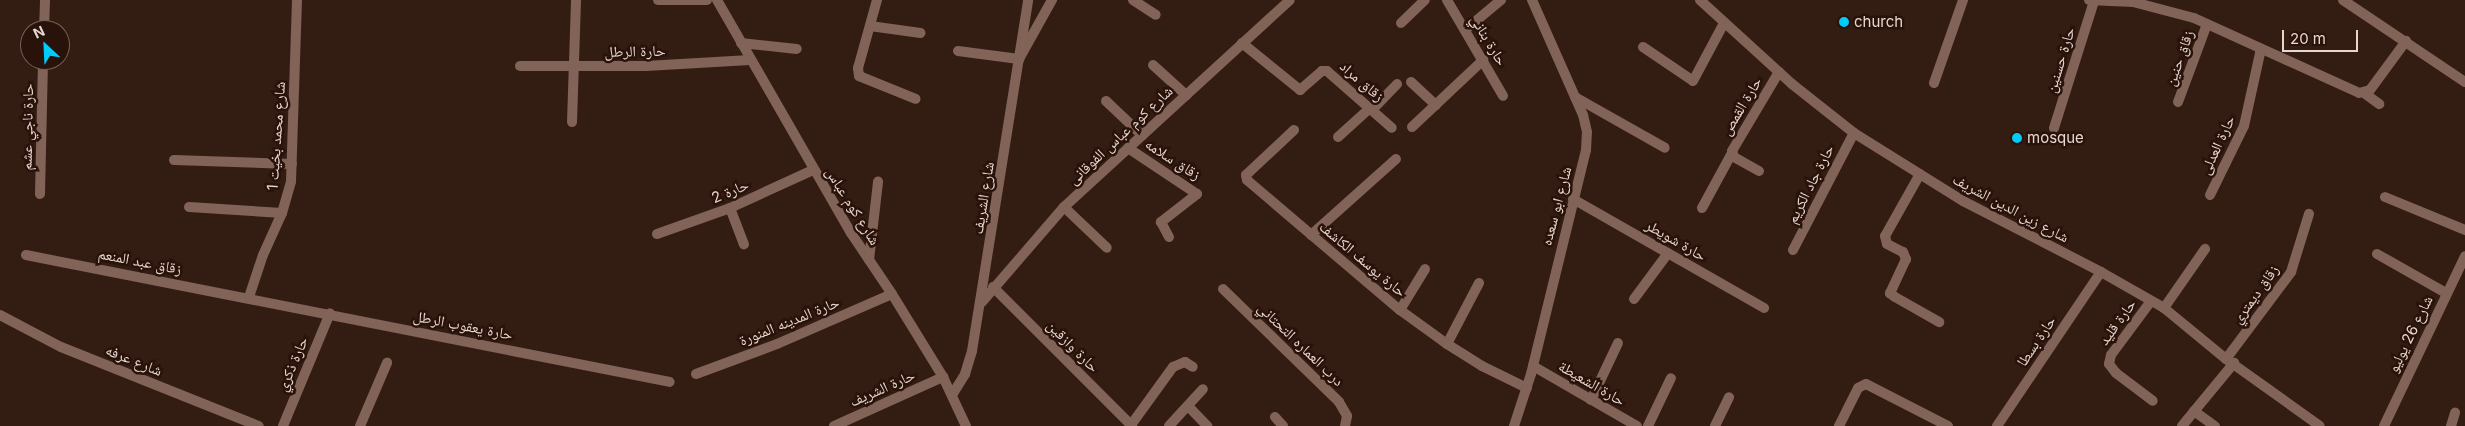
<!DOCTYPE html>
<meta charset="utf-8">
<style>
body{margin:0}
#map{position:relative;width:2465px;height:426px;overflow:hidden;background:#331c12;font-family:Inter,"Noto Naskh Arabic",sans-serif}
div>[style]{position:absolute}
.minor>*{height:10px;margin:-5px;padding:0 5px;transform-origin:5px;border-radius:5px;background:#816357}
.tertiary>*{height:10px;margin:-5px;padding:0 5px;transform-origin:5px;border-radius:5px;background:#816357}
.dots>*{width:14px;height:14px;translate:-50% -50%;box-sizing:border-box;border:2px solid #291209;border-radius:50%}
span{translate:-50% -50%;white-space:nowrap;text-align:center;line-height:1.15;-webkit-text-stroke:5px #291209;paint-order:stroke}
.poi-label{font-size:15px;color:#e7d7d0}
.left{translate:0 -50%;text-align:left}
.street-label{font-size:15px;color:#e7d7d0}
.north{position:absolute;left:20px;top:20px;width:50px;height:50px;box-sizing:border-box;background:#291209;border:1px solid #756159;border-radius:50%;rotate:335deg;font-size:14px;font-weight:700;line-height:20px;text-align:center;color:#e7d7d0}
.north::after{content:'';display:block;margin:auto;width:18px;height:22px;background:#01cbf9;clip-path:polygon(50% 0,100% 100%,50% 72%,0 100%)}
.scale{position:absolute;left:2282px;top:30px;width:76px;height:22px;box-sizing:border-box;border:2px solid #e7d7d0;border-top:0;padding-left:6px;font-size:15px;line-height:18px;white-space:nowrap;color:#e7d7d0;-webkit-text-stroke:4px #291209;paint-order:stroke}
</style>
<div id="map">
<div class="minor">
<div style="left:658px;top:0;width:49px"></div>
<div style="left:717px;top:0;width:269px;rotate:60.1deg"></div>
<div style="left:851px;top:233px;width:73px;rotate:56.1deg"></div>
<div style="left:892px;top:294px;width:97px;rotate:58.4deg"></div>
<div style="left:943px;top:377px;width:54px;rotate:64.9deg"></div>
<div style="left:877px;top:0;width:71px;rotate:105.6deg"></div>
<div style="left:858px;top:68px;width:8px;rotate:83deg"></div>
<div style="left:859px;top:76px;width:61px;rotate:22deg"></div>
<div style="left:1133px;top:0;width:27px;rotate:33deg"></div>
<div style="left:1447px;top:0;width:111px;rotate:59.7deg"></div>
<div style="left:1700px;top:0;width:125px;rotate:42.4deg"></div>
<div style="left:1792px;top:84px;width:79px;rotate:38.3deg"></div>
<div style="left:1854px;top:133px;width:128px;rotate:32deg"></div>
<div style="left:1963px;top:201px;width:155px;rotate:27.2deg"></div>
<div style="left:2101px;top:272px;width:73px;rotate:29.7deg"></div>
<div style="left:2164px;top:308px;width:80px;rotate:39.4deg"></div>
<div style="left:2226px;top:359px;width:115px;rotate:35.5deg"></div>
<div style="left:2089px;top:0;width:44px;rotate:2.6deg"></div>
<div style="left:2133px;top:2px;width:63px;rotate:14.7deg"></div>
<div style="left:2194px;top:18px;width:181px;rotate:24.4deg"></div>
<div style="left:2359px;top:93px;width:11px;rotate:-15deg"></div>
<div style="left:2370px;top:90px;width:61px;rotate:-53.7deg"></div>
<div style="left:2343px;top:0;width:147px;rotate:33.9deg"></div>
<div style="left:1401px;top:23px;width:33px;rotate:-44deg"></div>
<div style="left:870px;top:26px;width:51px;rotate:7.8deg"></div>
<div style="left:44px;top:30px;width:30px;rotate:-88deg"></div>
<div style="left:1465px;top:30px;width:47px;rotate:-39.8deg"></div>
<div style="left:741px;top:43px;width:56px;rotate:6.1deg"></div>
<div style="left:1242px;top:43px;width:75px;rotate:39deg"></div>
<div style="left:1300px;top:90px;width:29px;rotate:-41deg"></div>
<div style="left:1322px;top:71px;width:5px"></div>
<div style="left:1327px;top:71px;width:86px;rotate:41.2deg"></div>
<div style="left:1643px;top:47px;width:60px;rotate:34.2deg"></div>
<div style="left:1693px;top:81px;width:66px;rotate:-61.9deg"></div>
<div style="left:958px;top:51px;width:62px;rotate:7.5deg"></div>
<div style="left:1019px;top:59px;width:68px;rotate:-60.8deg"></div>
<div style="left:1153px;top:65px;width:45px;rotate:42.3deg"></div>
<div style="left:520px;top:66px;width:126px"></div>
<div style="left:646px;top:66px;width:104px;rotate:-3.3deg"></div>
<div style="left:1411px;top:82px;width:34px;rotate:43deg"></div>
<div style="left:1934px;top:83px;width:88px;rotate:-70.7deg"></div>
<div style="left:2364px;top:93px;width:19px;rotate:36deg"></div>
<div style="left:1575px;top:97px;width:103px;rotate:29.5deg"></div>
<div style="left:1106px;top:101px;width:50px;rotate:43.4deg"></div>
<div style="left:2178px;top:102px;width:83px;rotate:-69.6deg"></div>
<div style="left:1372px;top:110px;width:36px;rotate:-46deg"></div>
<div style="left:572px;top:122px;width:122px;rotate:-88.1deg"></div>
<div style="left:1412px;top:127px;width:98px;rotate:-43.3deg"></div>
<div style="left:2054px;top:128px;width:133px;rotate:-72.5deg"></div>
<div style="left:1294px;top:130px;width:66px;rotate:136.8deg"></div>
<div style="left:1246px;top:175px;width:5px;rotate:79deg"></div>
<div style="left:1247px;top:180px;width:201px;rotate:40.4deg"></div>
<div style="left:1400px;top:310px;width:58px;rotate:35.9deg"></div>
<div style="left:1447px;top:344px;width:41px;rotate:32.2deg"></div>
<div style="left:1482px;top:366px;width:50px;rotate:26.1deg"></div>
<div style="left:1338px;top:137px;width:43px;rotate:-42.2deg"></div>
<div style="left:1128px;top:148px;width:83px;rotate:33.7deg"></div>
<div style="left:1197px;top:194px;width:46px;rotate:142.1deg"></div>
<div style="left:1161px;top:222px;width:17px;rotate:62deg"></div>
<div style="left:174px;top:160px;width:118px;rotate:1.9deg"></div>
<div style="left:1759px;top:171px;width:29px;rotate:-151deg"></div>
<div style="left:1734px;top:157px;width:6px;rotate:-108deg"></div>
<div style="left:1732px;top:151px;width:92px;rotate:-59.3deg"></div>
<div style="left:1920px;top:174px;width:71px;rotate:119.4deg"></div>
<div style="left:1885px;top:236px;width:8px;rotate:76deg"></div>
<div style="left:1887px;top:244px;width:18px;rotate:27deg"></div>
<div style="left:1903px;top:252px;width:8px;rotate:67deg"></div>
<div style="left:1906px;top:259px;width:38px;rotate:115deg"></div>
<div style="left:1890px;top:293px;width:6px;rotate:39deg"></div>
<div style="left:1895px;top:297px;width:51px;rotate:29.6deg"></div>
<div style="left:40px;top:194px;width:134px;rotate:-88.7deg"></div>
<div style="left:2210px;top:195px;width:77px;rotate:-63.8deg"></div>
<div style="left:2244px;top:126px;width:79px;rotate:-77.6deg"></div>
<div style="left:2385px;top:197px;width:87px;rotate:22.4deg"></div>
<div style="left:1573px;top:199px;width:220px;rotate:29.7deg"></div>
<div style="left:189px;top:207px;width:93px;rotate:3.7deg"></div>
<div style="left:1064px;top:207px;width:59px;rotate:43.6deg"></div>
<div style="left:730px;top:208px;width:39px;rotate:69deg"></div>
<div style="left:1702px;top:208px;width:63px;rotate:-61.4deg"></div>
<div style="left:657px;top:234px;width:77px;rotate:-19.6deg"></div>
<div style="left:730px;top:208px;width:91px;rotate:-24.6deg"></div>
<div style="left:1311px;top:235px;width:114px;rotate:-41.8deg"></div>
<div style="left:1793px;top:250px;width:132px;rotate:-62.5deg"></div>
<div style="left:2377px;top:254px;width:79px;rotate:29.5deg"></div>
<div style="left:26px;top:255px;width:656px;rotate:11.16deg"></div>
<div style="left:869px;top:260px;width:79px;rotate:-83.4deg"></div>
<div style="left:993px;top:287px;width:197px;rotate:45deg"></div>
<div style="left:1223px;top:289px;width:162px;rotate:44.2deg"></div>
<div style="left:1339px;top:402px;width:16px;rotate:60deg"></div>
<div style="left:1347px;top:416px;width:10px;rotate:101deg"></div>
<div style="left:249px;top:297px;width:44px;rotate:-71.6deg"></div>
<div style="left:263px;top:255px;width:46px;rotate:-65.7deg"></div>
<div style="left:282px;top:213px;width:33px;rotate:-74deg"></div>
<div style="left:291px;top:181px;width:181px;rotate:-88.1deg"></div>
<div style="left:1634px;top:299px;width:57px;rotate:-53.5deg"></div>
<div style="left:2151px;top:301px;width:67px;rotate:126.5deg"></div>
<div style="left:2111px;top:355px;width:9px;rotate:103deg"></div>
<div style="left:2109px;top:364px;width:11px;rotate:52deg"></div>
<div style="left:2116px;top:373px;width:46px;rotate:37.1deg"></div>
<div style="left:982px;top:302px;width:125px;rotate:-49.2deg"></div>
<div style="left:1064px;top:207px;width:306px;rotate:-42.5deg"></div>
<div style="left:2164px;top:308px;width:72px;rotate:-55.2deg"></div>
<div style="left:1400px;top:310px;width:48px;rotate:-58.6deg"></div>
<div style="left:0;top:315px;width:69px;rotate:27.7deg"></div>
<div style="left:61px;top:347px;width:213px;rotate:21.8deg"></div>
<div style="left:1447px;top:344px;width:69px;rotate:-62.3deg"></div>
<div style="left:2226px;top:359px;width:109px;rotate:-53.2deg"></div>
<div style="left:2291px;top:272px;width:61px;rotate:-72.8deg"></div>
<div style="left:1533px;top:366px;width:120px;rotate:30deg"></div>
<div style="left:696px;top:374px;width:86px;rotate:-20.3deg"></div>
<div style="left:777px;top:344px;width:125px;rotate:-23.5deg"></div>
<div style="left:952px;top:395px;width:25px;rotate:-58deg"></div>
<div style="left:965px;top:374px;width:24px;rotate:-73deg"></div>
<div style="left:972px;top:351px;width:355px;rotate:-80.9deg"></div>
<div style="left:1591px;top:400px;width:63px;rotate:-64.7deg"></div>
<div style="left:1188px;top:406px;width:28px;rotate:46deg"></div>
<div style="left:2194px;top:411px;width:26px;rotate:36deg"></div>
<div style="left:1275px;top:417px;width:12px;rotate:48deg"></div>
<div style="left:1131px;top:425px;width:72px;rotate:-54.1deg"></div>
<div style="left:1173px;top:367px;width:13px;rotate:-23deg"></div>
<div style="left:1185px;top:362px;width:9px;rotate:32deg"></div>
<div style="left:283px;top:426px;width:122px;rotate:-67.4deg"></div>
<div style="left:360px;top:426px;width:69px;rotate:-66.8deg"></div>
<div style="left:834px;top:426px;width:120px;rotate:-24.2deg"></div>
<div style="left:1169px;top:426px;width:50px;rotate:-47.4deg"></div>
<div style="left:1514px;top:426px;width:55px;rotate:-71.9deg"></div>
<div style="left:1531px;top:374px;width:231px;rotate:-76.2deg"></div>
<div style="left:1586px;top:150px;width:18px;rotate:-87deg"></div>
<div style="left:1587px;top:132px;width:17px;rotate:-103deg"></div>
<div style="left:1583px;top:115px;width:126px;rotate:-113.9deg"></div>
<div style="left:1648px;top:426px;width:53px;rotate:-64.4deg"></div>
<div style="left:1715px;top:426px;width:32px;rotate:-64deg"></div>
<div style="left:1839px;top:426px;width:42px;rotate:-63.4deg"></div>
<div style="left:1858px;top:388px;width:9px;rotate:-27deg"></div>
<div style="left:1866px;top:384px;width:92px;rotate:27.1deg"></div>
<div style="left:1997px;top:426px;width:186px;rotate:-56deg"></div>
<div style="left:2182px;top:426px;width:82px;rotate:-50.5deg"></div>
<div style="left:2451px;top:426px;width:14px;rotate:-73deg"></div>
</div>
<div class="tertiary">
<div style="left:2384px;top:426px;width:188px;rotate:-64.5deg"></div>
</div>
<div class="dots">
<div style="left:1844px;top:22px;background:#01cbf9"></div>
<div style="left:2017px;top:138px;background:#01cbf9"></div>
</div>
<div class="poi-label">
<span class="left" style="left:1854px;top:22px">church</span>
<span class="left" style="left:2027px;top:138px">mosque</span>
</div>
<div class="street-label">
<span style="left:1489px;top:40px;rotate:59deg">حارة بناني</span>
<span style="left:635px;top:51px;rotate:-1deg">حارة الرطل</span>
<span style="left:2179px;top:58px;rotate:-70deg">زقاق حنين</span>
<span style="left:2060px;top:60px;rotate:-73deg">حارة حسنين</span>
<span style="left:1362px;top:81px;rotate:41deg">زقاق مراد</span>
<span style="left:1741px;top:106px;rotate:-59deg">حارة القمص</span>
<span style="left:27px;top:127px;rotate:-89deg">حارة ناجي عشم</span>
<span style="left:1120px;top:135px;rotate:-43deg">شارع كوم عباس الفوقانى</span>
<span style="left:276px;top:136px;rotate:-86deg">شارع محمد بخيت 1</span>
<span style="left:2217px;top:145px;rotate:-65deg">حارة العدلى</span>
<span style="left:1173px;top:159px;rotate:33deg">زقاق سلامه</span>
<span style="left:1810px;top:184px;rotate:-63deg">حارة جاد الكريم</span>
<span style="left:730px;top:191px;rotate:-23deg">حارة 2</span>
<span style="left:983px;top:198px;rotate:-81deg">شارع الشريف</span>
<span style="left:853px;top:206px;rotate:58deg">شارع كوم عباس</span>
<span style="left:1556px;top:206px;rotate:-75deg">شارع ابو سعده</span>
<span style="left:2011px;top:208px;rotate:28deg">شارع زين الدين الشريف</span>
<span style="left:1676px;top:240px;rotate:30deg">حارة شويطر</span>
<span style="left:1363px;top:259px;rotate:40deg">حارة يوسف الكاشف</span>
<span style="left:140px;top:261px;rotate:11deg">زقاق عبد المنعم</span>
<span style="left:2255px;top:294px;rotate:-54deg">زقاق ديمتري</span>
<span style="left:789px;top:321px;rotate:-22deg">حارة المدينه المنورة</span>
<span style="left:2117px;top:322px;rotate:-54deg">حارة قليد</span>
<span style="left:463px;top:325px;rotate:11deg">حارة يعقوب الرطل</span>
<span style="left:2410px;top:334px;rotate:-64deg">شارع 26 يوليو</span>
<span style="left:2036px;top:341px;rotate:-56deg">حارة بسطا</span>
<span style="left:1301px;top:344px;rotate:44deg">درب العماره التحتاني</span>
<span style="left:1073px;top:346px;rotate:45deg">حارة وازقين</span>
<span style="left:134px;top:360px;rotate:22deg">شارع عرفه</span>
<span style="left:292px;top:364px;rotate:-67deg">حارة ذكري</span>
<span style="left:1592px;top:383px;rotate:30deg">حارة الشعيطة</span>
<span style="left:882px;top:388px;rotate:-24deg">حارة الشريف</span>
</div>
<div class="north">N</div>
<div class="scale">20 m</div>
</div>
